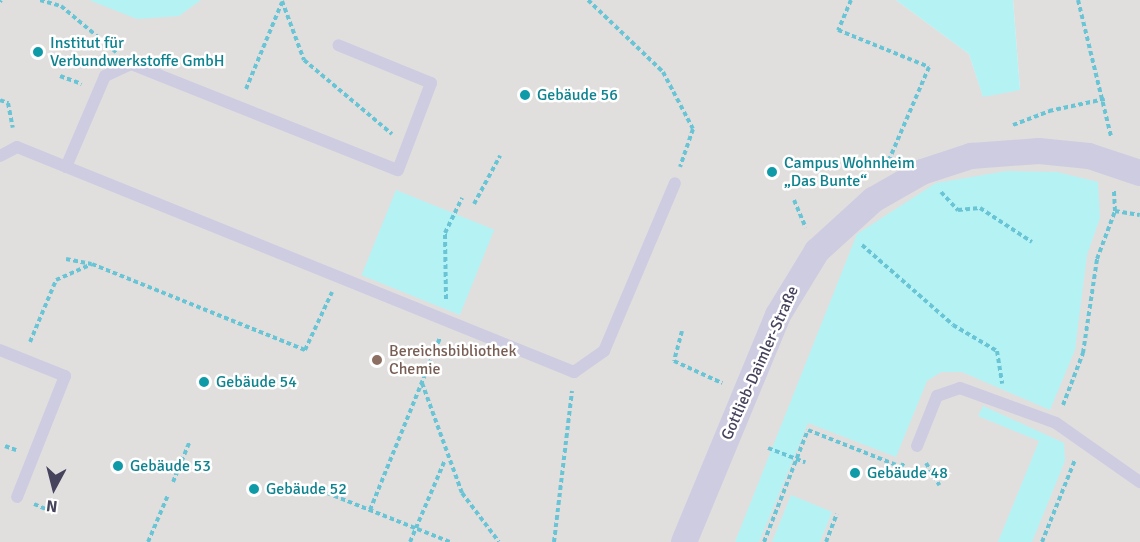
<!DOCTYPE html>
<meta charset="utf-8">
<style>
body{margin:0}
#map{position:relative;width:1140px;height:542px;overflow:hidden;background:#f0efec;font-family:Signika,sans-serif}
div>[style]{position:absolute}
.education>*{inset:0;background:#e1dfde}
.green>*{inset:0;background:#b5f2f4;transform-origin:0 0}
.path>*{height:4px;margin-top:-2px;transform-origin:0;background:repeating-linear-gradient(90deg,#69c5d5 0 4.5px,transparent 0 7.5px)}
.lane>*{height:12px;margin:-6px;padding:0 6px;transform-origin:6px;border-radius:6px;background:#cecce1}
.street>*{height:26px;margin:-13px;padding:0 13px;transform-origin:13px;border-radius:13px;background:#cecce1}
.street-bridge>*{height:26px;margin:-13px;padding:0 13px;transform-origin:13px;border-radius:13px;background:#cecce1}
.dots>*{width:16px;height:16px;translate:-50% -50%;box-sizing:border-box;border:3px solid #fff;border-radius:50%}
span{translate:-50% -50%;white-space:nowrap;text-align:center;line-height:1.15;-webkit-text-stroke:5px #fff;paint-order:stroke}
.culture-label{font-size:16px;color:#0d838f}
.left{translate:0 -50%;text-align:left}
.education-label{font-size:16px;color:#785e54}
.street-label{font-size:16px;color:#46435c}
.north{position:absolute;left:24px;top:458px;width:60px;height:60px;-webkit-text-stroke:4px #fff;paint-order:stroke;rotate:187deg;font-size:16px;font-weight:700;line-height:24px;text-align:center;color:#46435c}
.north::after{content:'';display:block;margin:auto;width:21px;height:27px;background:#46435c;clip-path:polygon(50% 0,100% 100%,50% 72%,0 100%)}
</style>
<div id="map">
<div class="education">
<div style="clip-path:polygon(0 0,896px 0,969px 54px,983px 96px,1020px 89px,1013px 0,1140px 0,1140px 542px,0 542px)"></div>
</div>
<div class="green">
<div style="clip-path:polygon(89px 0,201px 0,179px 16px,137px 19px)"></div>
<div style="clip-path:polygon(896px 0,1013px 0,1020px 90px,983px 97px,969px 54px)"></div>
<div style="clip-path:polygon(1007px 171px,1057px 172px,1098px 182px,1100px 218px,1087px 255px,1075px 350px,1050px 410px,962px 372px,941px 372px,927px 381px,896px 457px,808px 423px,759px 542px,735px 542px,857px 234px,936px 183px)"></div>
<div style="left:396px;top:190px;width:106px;height:92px;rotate:22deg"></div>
<div style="clip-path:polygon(983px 406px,1064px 443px,1065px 461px,1032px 542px,998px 542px,1039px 441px,978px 416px)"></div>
<div style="clip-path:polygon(791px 495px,832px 512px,820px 542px,772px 542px)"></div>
</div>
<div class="path">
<div style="left:40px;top:0;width:22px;rotate:16deg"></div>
<div style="left:61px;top:6px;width:72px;rotate:39.9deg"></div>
<div style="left:588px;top:0;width:104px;rotate:43.8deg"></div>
<div style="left:663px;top:72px;width:64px;rotate:62.2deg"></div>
<div style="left:693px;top:129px;width:40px;rotate:108.9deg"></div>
<div style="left:851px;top:0;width:33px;rotate:113deg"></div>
<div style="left:838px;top:30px;width:98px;rotate:22.1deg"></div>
<div style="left:929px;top:67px;width:103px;rotate:113.3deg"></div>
<div style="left:1078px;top:0;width:140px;rotate:76.4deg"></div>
<div style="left:282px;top:1px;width:63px;rotate:69.6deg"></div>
<div style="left:304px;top:60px;width:115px;rotate:40.1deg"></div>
<div style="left:0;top:2px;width:2px;rotate:-63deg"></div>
<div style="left:60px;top:76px;width:23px;rotate:20deg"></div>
<div style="left:246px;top:89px;width:94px;rotate:-67.5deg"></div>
<div style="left:0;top:100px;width:9px;rotate:21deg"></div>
<div style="left:8px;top:103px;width:25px;rotate:79deg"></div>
<div style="left:1013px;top:125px;width:39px;rotate:-21deg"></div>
<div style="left:1049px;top:111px;width:57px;rotate:-12.1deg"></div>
<div style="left:941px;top:192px;width:25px;rotate:47deg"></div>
<div style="left:958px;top:210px;width:22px;rotate:-5deg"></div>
<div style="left:980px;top:208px;width:62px;rotate:33.2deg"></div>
<div style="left:794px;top:200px;width:30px;rotate:67deg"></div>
<div style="left:474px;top:204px;width:55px;rotate:-61.6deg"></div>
<div style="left:1115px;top:211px;width:25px;rotate:9deg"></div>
<div style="left:862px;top:245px;width:121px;rotate:41.3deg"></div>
<div style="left:953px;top:325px;width:51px;rotate:30.6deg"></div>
<div style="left:997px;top:351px;width:33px;rotate:81deg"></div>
<div style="left:66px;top:259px;width:26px;rotate:11deg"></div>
<div style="left:446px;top:299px;width:66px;rotate:-90.9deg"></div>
<div style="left:445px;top:233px;width:39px;rotate:-64deg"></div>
<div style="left:682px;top:331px;width:31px;rotate:105deg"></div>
<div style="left:674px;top:361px;width:53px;rotate:24.6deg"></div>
<div style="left:30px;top:342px;width:67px;rotate:-67.2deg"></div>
<div style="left:56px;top:280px;width:39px;rotate:-24deg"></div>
<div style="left:92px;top:264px;width:230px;rotate:22deg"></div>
<div style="left:305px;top:350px;width:64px;rotate:-65deg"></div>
<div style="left:422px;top:383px;width:117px;rotate:70deg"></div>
<div style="left:462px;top:493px;width:61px;rotate:52.9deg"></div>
<div style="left:1063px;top:405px;width:56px;rotate:-69deg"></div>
<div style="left:1083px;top:353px;width:95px;rotate:-81.5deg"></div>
<div style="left:1097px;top:259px;width:51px;rotate:-69.4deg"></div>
<div style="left:1115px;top:211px;width:21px;rotate:-93deg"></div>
<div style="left:5px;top:446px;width:12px;rotate:20deg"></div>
<div style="left:768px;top:448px;width:40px;rotate:21deg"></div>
<div style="left:926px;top:463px;width:26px;rotate:59deg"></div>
<div style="left:173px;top:482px;width:44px;rotate:-67.5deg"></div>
<div style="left:327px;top:493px;width:132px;rotate:21.7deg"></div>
<div style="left:34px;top:504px;width:21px;rotate:23deg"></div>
<div style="left:370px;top:510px;width:186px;rotate:-67.9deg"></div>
<div style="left:148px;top:542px;width:51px;rotate:-66.9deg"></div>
<div style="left:410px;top:542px;width:89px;rotate:-66.9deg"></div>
<div style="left:554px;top:542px;width:152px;rotate:-83.2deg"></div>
<div style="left:764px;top:542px;width:120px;rotate:-68.6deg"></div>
<div style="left:808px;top:430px;width:100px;rotate:21.7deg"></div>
<div style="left:901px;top:467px;width:7px;rotate:-56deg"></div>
<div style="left:826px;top:542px;width:30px;rotate:-69deg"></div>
<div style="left:1042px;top:542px;width:88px;rotate:-68.1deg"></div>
</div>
<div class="lane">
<div style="left:0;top:156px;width:19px;rotate:-28deg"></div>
<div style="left:17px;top:147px;width:601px;rotate:22deg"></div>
<div style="left:574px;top:372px;width:37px;rotate:-35deg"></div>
<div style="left:604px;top:351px;width:182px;rotate:-67.1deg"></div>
<div style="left:66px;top:167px;width:99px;rotate:-66.8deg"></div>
<div style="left:105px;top:76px;width:29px;rotate:-25deg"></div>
<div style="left:131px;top:64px;width:287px;rotate:21.7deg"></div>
<div style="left:398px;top:170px;width:93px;rotate:-69.2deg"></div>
<div style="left:431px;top:83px;width:100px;rotate:-157.8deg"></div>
<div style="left:0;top:350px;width:70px;rotate:21.8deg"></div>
<div style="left:65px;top:376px;width:130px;rotate:111.6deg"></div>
<div style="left:917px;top:446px;width:54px;rotate:-68.2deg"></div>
<div style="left:937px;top:396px;width:24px;rotate:-19deg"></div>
<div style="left:960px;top:388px;width:102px;rotate:20deg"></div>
<div style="left:1056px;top:423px;width:103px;rotate:35.1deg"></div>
</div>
<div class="street">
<div style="left:684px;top:542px;width:246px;rotate:-67.5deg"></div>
<div style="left:778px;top:315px;width:75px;rotate:-58.6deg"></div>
<div style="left:817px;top:251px;width:76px;rotate:-42.3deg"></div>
<div style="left:873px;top:200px;width:56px;rotate:-29.7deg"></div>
<div style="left:922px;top:172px;width:52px;rotate:-18.1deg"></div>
</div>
<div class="street-bridge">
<div style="left:971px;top:156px;width:68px;rotate:-4.2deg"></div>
<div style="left:1039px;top:151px;width:50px;rotate:5.7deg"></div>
<div style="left:1089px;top:156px;width:54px;rotate:18.4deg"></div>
</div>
<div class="dots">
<div style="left:38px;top:52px;background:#0f9aa8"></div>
<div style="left:525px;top:95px;background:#0f9aa8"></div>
<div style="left:772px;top:172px;background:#0f9aa8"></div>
<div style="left:377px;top:360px;background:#8d6e63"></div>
<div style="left:204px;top:382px;background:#0f9aa8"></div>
<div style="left:118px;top:466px;background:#0f9aa8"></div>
<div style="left:855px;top:473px;background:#0f9aa8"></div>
<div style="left:254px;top:489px;background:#0f9aa8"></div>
</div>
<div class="culture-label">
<span class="left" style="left:50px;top:52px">Institut für<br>Verbundwerkstoffe GmbH</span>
<span class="left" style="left:537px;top:95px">Gebäude 56</span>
<span class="left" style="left:784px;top:172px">Campus Wohnheim<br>„Das Bunte“</span>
<span class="left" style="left:216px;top:382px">Gebäude 54</span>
<span class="left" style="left:130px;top:466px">Gebäude 53</span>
<span class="left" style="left:867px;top:473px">Gebäude 48</span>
<span class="left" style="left:266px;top:489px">Gebäude 52</span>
</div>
<div class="education-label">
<span class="left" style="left:389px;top:360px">Bereichsbibliothek<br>Chemie</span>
</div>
<div class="street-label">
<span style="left:760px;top:363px;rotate:-66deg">Gottlieb-Daimler-Straße</span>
</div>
<div class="north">N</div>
</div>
